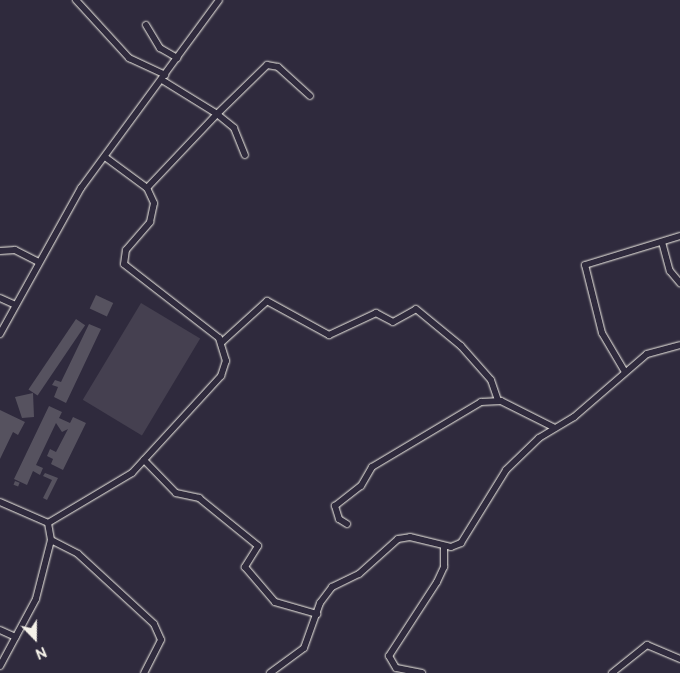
<!DOCTYPE html>
<style>
body{margin:0}
#map{position:relative;width:680px;height:673px;overflow:hidden;background:#2f2a3d;font-family:"Balsamiq Sans",sans-serif}
div>[style]{position:absolute}
.green>*{inset:0;background:#454050;transform-origin:0 0}
.building>*{inset:0;background:#56525f;transform-origin:0 0}
.roads{filter:drop-shadow(0 0 1px #f4f1e8) drop-shadow(0 0 1px #f4f1e8)}
.minor>*{height:6px;margin:-3px;padding:0 3px;transform-origin:3px;border-radius:3px;background:#2f2a3d}
span{translate:-50% -50%;white-space:nowrap;text-align:center;line-height:1.15;-webkit-text-stroke:4px #2f2a3d;paint-order:stroke}
.north{position:absolute;left:10px;top:613px;width:50px;height:50px;-webkit-text-stroke:4px #2f2a3d;paint-order:stroke;rotate:158deg;font-size:14px;font-weight:700;line-height:20px;text-align:center;color:#f4f1e8}
.north::after{content:'';display:block;margin:auto;width:18px;height:22px;background:#f4f1e8;clip-path:polygon(50% 0,100% 100%,50% 72%,0 100%)}
</style>
<div id="map">
<div class="green">
<div style="left:141px;top:303px;width:69px;height:113px;rotate:31deg"></div>
</div>
<div class="building">
<div style="left:96px;top:295px;width:19px;height:15px;rotate:25deg"></div>
<div style="left:76px;top:319px;width:11px;height:85px;rotate:34deg"></div>
<div style="clip-path:polygon(89px 324px,101px 329px,66px 403px,54px 397px,58px 387px,52px 385px,55px 380px,61px 382px)"></div>
<div style="clip-path:polygon(33px 393px,34px 417px,22px 418px,15px 397px)"></div>
<div style="clip-path:polygon(49px 406px,62px 412px,59px 418px,70px 423px,73px 417px,86px 423px,63px 470px,51px 464px,53px 459px,47px 456px,50px 449px,56px 452px,68px 429px,62px 432px,56px 423px,36px 465px,43px 468px,40px 475px,33px 471px,27px 485px,14px 479px)"></div>
<div style="clip-path:polygon(0 410px,25px 422px,18px 435px,13px 432px,0 459px)"></div>
<div style="clip-path:polygon(45px 473px,58px 478px,47px 500px,43px 498px,52px 480px,43px 476px)"></div>
<div style="left:15px;top:481px;width:5px;height:4px;rotate:22deg"></div>
</div>
<div class="roads">
<div class="minor">
<div style="left:76px;top:0;width:79px;rotate:47.6deg"></div>
<div style="left:129px;top:58px;width:40px;rotate:25deg"></div>
<div style="left:146px;top:25px;width:27px;rotate:59deg"></div>
<div style="left:160px;top:48px;width:20px;rotate:30deg"></div>
<div style="left:162px;top:80px;width:65px;rotate:31.7deg"></div>
<div style="left:217px;top:114px;width:70px;rotate:-44.4deg"></div>
<div style="left:267px;top:65px;width:11px;rotate:10deg"></div>
<div style="left:278px;top:67px;width:43px;rotate:42.2deg"></div>
<div style="left:147px;top:188px;width:102px;rotate:-46.6deg"></div>
<div style="left:217px;top:114px;width:22px;rotate:39deg"></div>
<div style="left:234px;top:128px;width:29px;rotate:68deg"></div>
<div style="left:662px;top:242px;width:30px;rotate:75deg"></div>
<div style="left:670px;top:271px;width:16px;rotate:50deg"></div>
<div style="left:0;top:251px;width:15px;rotate:-4deg"></div>
<div style="left:15px;top:250px;width:27px;rotate:27deg"></div>
<div style="left:0;top:298px;width:17px;rotate:24deg"></div>
<div style="left:0;top:334px;width:167px;rotate:-61deg"></div>
<div style="left:81px;top:188px;width:233px;rotate:-53.7deg"></div>
<div style="left:222px;top:342px;width:61px;rotate:-42.3deg"></div>
<div style="left:267px;top:301px;width:71px;rotate:28.7deg"></div>
<div style="left:329px;top:335px;width:52px;rotate:-25.1deg"></div>
<div style="left:376px;top:313px;width:19px;rotate:28deg"></div>
<div style="left:393px;top:322px;width:26px;rotate:-29deg"></div>
<div style="left:416px;top:309px;width:58px;rotate:39.4deg"></div>
<div style="left:461px;top:346px;width:45px;rotate:48.6deg"></div>
<div style="left:491px;top:380px;width:21px;rotate:71deg"></div>
<div style="left:625px;top:372px;width:45px;rotate:-120.5deg"></div>
<div style="left:602px;top:333px;width:70px;rotate:-104deg"></div>
<div style="left:585px;top:265px;width:99px;rotate:-17deg"></div>
<div style="left:144px;top:460px;width:46px;rotate:45.9deg"></div>
<div style="left:176px;top:493px;width:24px;rotate:12deg"></div>
<div style="left:199px;top:498px;width:76px;rotate:39.1deg"></div>
<div style="left:258px;top:546px;width:25px;rotate:122deg"></div>
<div style="left:245px;top:567px;width:46px;rotate:49.4deg"></div>
<div style="left:275px;top:602px;width:44px;rotate:15.9deg"></div>
<div style="left:0;top:502px;width:52px;rotate:23.6deg"></div>
<div style="left:48px;top:523px;width:17px;rotate:80deg"></div>
<div style="left:51px;top:540px;width:61px;rotate:104.3deg"></div>
<div style="left:36px;top:599px;width:76px;rotate:118.2deg"></div>
<div style="left:48px;top:523px;width:98px;rotate:-30.8deg"></div>
<div style="left:132px;top:473px;width:132px;rotate:-47.5deg"></div>
<div style="left:221px;top:376px;width:16px;rotate:-72deg"></div>
<div style="left:226px;top:361px;width:24px;rotate:-107deg"></div>
<div style="left:219px;top:338px;width:120px;rotate:-142.1deg"></div>
<div style="left:124px;top:264px;width:14px;rotate:-82deg"></div>
<div style="left:126px;top:250px;width:37px;rotate:-49deg"></div>
<div style="left:150px;top:222px;width:19px;rotate:-78deg"></div>
<div style="left:154px;top:203px;width:17px;rotate:-115deg"></div>
<div style="left:147px;top:188px;width:52px;rotate:-143.6deg"></div>
<div style="left:347px;top:524px;width:9px;rotate:-148deg"></div>
<div style="left:339px;top:519px;width:14px;rotate:-107deg"></div>
<div style="left:335px;top:506px;width:33px;rotate:-38deg"></div>
<div style="left:361px;top:486px;width:22px;rotate:-60deg"></div>
<div style="left:372px;top:467px;width:127px;rotate:-30.8deg"></div>
<div style="left:481px;top:402px;width:20px;rotate:-3deg"></div>
<div style="left:501px;top:401px;width:60px;rotate:26.6deg"></div>
<div style="left:51px;top:540px;width:30px;rotate:27deg"></div>
<div style="left:78px;top:554px;width:103px;rotate:42.6deg"></div>
<div style="left:154px;top:624px;width:17px;rotate:66deg"></div>
<div style="left:161px;top:640px;width:37px;rotate:117deg"></div>
<div style="left:0;top:630px;width:17px;rotate:24deg"></div>
<div style="left:270px;top:673px;width:42px;rotate:-36.3deg"></div>
<div style="left:304px;top:648px;width:48px;rotate:-70.4deg"></div>
<div style="left:320px;top:603px;width:20px;rotate:-53deg"></div>
<div style="left:332px;top:587px;width:30px;rotate:-26deg"></div>
<div style="left:359px;top:574px;width:52px;rotate:-41.9deg"></div>
<div style="left:398px;top:539px;width:12px;rotate:-9deg"></div>
<div style="left:410px;top:537px;width:42px;rotate:13.7deg"></div>
<div style="left:451px;top:547px;width:11px;rotate:-22deg"></div>
<div style="left:461px;top:543px;width:86px;rotate:-58.3deg"></div>
<div style="left:506px;top:470px;width:46px;rotate:-44.1deg"></div>
<div style="left:539px;top:438px;width:41px;rotate:-31deg"></div>
<div style="left:574px;top:417px;width:96px;rotate:-40.8deg"></div>
<div style="left:647px;top:354px;width:34px;rotate:-15deg"></div>
<div style="left:422px;top:673px;width:26px;rotate:-169deg"></div>
<div style="left:396px;top:668px;width:14px;rotate:-120deg"></div>
<div style="left:389px;top:656px;width:88px;rotate:-57deg"></div>
<div style="left:437px;top:582px;width:17px;rotate:-65deg"></div>
<div style="left:444px;top:567px;width:21px;rotate:-90deg"></div>
<div style="left:612px;top:673px;width:45px;rotate:-38.7deg"></div>
<div style="left:647px;top:645px;width:36px;rotate:23deg"></div>
</div>
</div>
<div class="north">N</div>
</div>
